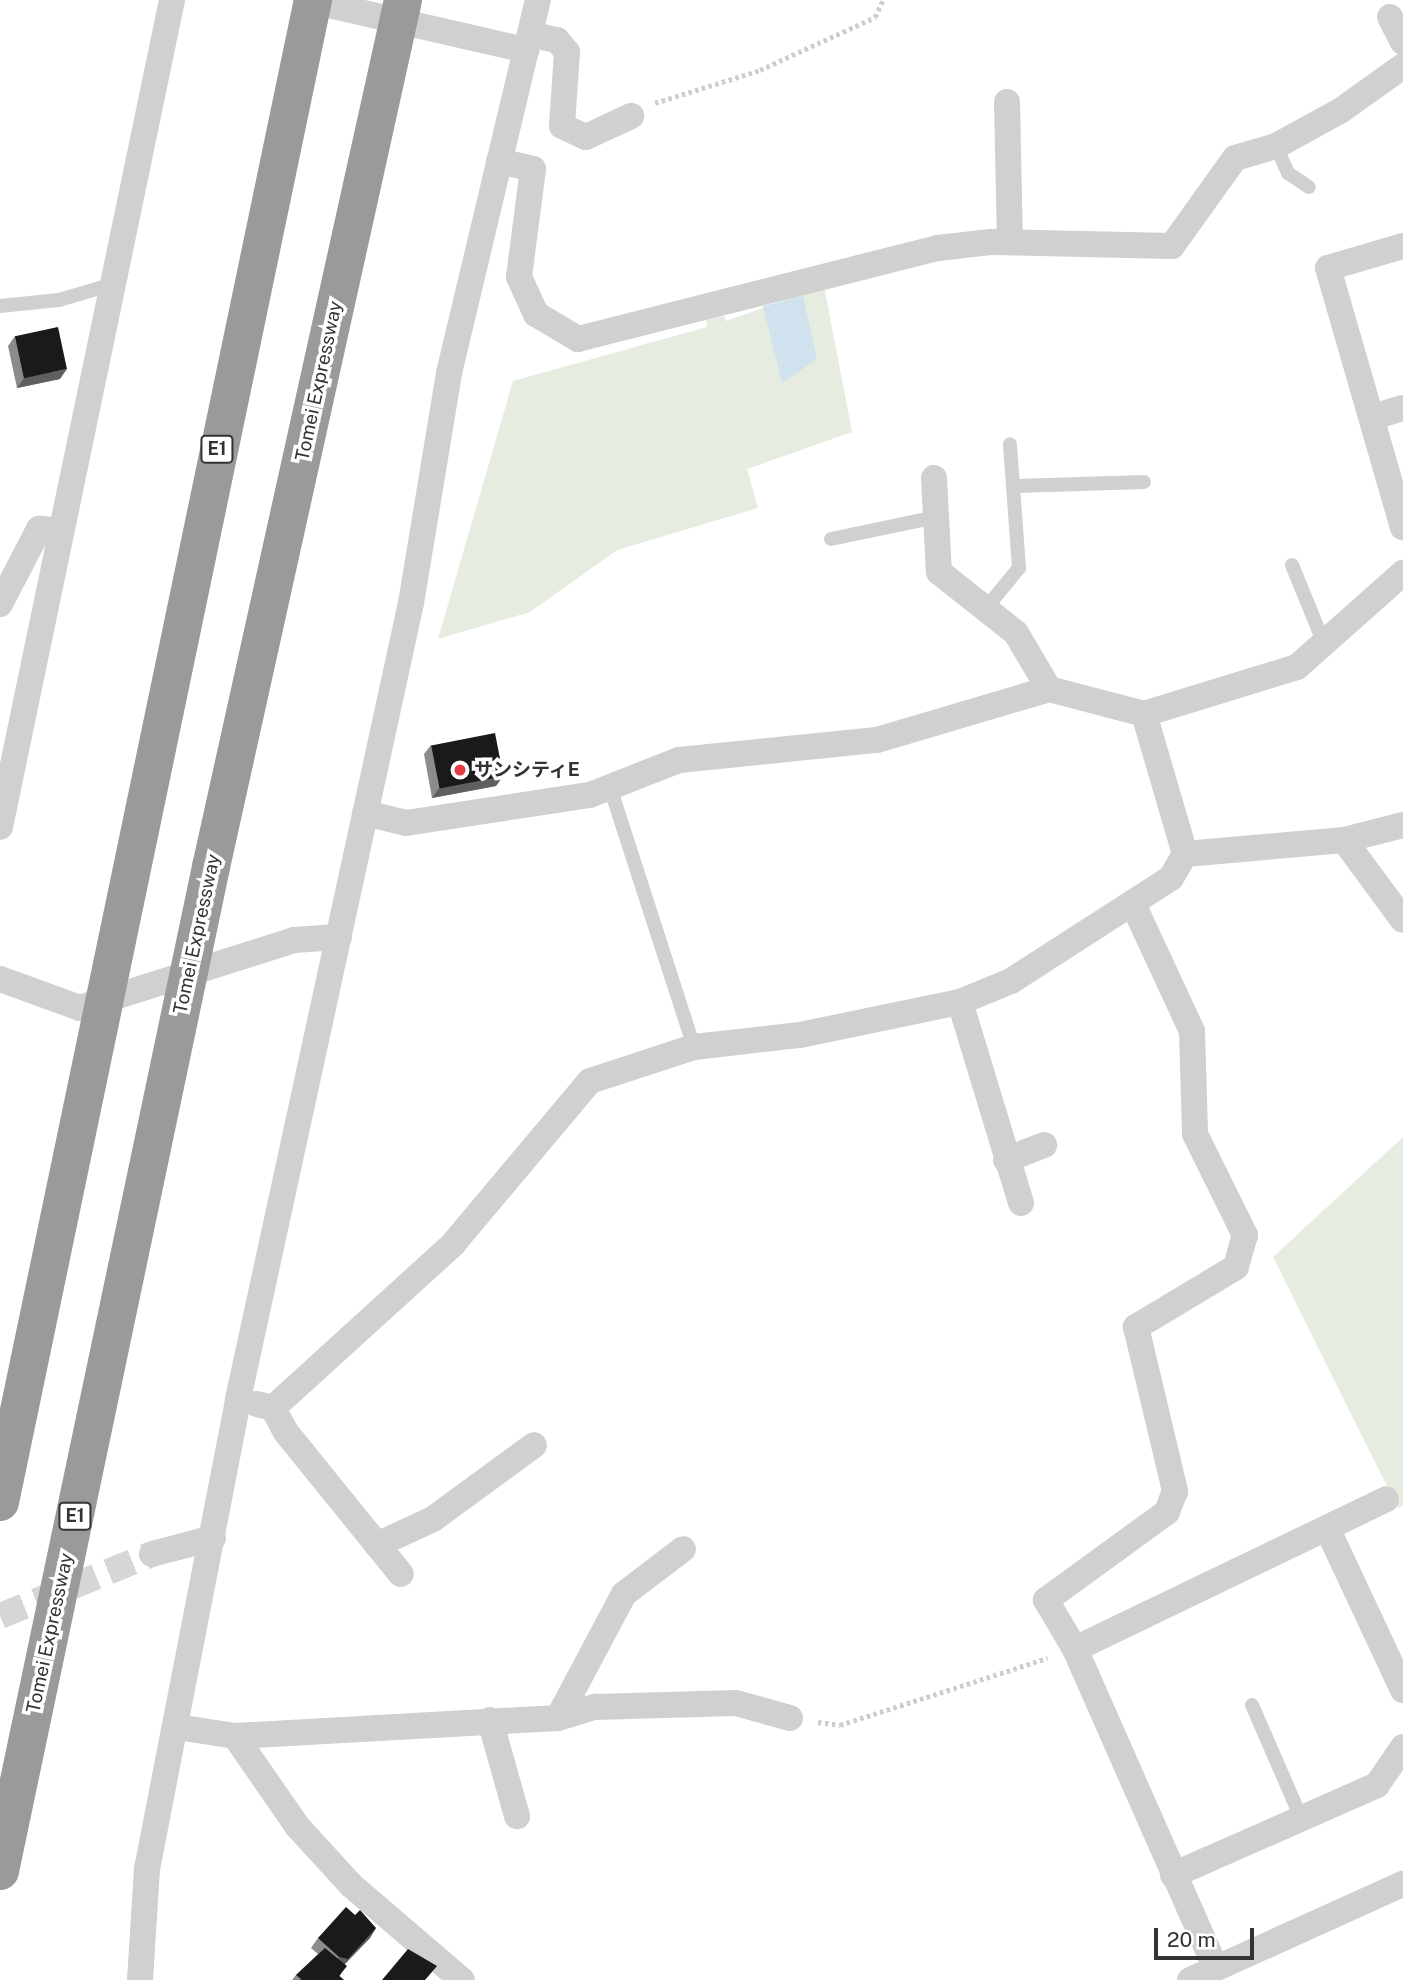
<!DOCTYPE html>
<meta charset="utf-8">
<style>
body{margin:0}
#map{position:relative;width:1403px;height:1980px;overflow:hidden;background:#fff;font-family:"Public Sans","Noto Sans JP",sans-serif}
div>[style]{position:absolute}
.green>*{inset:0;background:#e6ecdf}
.water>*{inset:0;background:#cfe2ee}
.street-tunnel>*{height:26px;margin-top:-13px;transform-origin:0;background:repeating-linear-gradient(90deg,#d6d6d6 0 26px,transparent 0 39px)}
.path>*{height:4.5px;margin-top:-2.25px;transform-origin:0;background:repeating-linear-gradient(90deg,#cdcdcd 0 3.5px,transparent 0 7px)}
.lane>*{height:14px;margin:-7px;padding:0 7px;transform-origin:7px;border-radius:7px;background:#d0d0d0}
.street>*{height:26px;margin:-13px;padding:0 13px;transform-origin:13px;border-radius:13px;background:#d0d0d0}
.highway>*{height:38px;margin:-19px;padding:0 19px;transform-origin:19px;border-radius:19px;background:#9a9a9a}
.wall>*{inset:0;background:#8c8c8c}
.shaded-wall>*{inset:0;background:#5f5f5f}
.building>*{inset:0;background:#1a1a1a;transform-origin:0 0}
.dots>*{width:19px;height:19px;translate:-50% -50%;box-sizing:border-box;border:4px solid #fff;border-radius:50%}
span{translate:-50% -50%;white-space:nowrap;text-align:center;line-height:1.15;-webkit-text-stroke:7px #fff;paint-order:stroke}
.shield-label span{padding:2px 5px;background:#fff;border:2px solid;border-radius:5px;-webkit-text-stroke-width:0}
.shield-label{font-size:18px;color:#333;font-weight:700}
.street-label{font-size:19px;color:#333}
.poi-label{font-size:19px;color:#333;font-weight:700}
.left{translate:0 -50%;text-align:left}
.scale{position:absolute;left:1154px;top:1928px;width:100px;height:32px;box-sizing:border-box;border:4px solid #333;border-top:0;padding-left:9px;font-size:21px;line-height:24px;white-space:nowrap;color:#333;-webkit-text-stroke:5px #fff;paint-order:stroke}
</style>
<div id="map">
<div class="green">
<div style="clip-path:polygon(824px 286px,852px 432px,747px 469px,758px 508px,617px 550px,530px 612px,438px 639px,513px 381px,707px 327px,706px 320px,724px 316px,726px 321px)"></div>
<div style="clip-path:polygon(1403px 1137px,1403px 1505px,1398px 1508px,1273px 1257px)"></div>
</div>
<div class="water">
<div style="clip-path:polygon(803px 296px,817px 359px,782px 383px,763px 306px)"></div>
</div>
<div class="street-tunnel">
<div style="left:0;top:1616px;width:164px;rotate:-22.2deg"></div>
</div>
<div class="path">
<div style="left:655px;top:103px;width:110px;rotate:-17.4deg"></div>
<div style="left:760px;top:70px;width:127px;rotate:-24.7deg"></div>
<div style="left:875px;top:17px;width:19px;rotate:-65deg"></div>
<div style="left:818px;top:1722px;width:22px;rotate:8deg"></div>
<div style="left:840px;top:1725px;width:218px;rotate:-17.9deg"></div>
</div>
<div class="lane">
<div style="left:1276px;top:146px;width:30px;rotate:66deg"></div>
<div style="left:1288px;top:173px;width:25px;rotate:34deg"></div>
<div style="left:0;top:306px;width:59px;rotate:-5.8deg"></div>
<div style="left:59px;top:300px;width:56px;rotate:-16.5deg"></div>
<div style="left:1014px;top:486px;width:130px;rotate:-1.8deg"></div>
<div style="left:831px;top:539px;width:107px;rotate:-11.8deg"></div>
<div style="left:1292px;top:565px;width:87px;rotate:67.8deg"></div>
<div style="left:986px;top:608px;width:52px;rotate:-50.5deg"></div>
<div style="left:1019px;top:568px;width:124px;rotate:-94.2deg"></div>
<div style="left:609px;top:784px;width:276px;rotate:72.1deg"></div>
<div style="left:1252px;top:1705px;width:125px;rotate:66.5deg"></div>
</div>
<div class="street">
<div style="left:307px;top:0;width:225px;rotate:12.9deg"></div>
<div style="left:1390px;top:17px;width:28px;rotate:63deg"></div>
<div style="left:530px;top:34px;width:28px;rotate:13deg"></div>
<div style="left:557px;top:40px;width:16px;rotate:50deg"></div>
<div style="left:567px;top:52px;width:74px;rotate:93.9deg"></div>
<div style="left:562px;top:126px;width:26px;rotate:25deg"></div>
<div style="left:586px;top:137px;width:50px;rotate:-25deg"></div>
<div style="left:1007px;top:102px;width:140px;rotate:88.8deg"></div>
<div style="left:499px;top:161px;width:35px;rotate:13deg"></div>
<div style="left:533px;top:169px;width:109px;rotate:97.4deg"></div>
<div style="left:519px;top:277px;width:41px;rotate:65.3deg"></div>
<div style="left:536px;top:314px;width:49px;rotate:30.8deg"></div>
<div style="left:578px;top:339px;width:371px;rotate:-14.2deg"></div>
<div style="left:938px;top:248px;width:53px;rotate:-6.5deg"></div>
<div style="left:991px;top:242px;width:181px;rotate:1.3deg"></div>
<div style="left:1172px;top:246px;width:108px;rotate:-54.4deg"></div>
<div style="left:1235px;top:158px;width:43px;rotate:-16.3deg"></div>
<div style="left:1276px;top:146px;width:73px;rotate:-28.7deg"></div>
<div style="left:1340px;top:111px;width:77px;rotate:-35.5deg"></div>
<div style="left:1403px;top:246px;width:78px;rotate:163.7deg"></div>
<div style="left:1328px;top:268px;width:270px;rotate:73.9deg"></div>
<div style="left:1373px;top:417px;width:31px;rotate:-17deg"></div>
<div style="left:934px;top:478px;width:94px;rotate:87deg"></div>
<div style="left:939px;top:572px;width:98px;rotate:38.4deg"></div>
<div style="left:1016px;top:633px;width:65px;rotate:59.5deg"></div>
<div style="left:0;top:604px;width:85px;rotate:-62.5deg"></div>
<div style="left:39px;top:529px;width:22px;rotate:3deg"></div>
<div style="left:365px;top:813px;width:42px;rotate:13.7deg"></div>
<div style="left:406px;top:823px;width:186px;rotate:-8.7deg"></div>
<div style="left:590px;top:795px;width:96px;rotate:-21.5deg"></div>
<div style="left:679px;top:760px;width:199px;rotate:-5.8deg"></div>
<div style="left:877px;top:740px;width:179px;rotate:-16.5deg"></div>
<div style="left:1049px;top:689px;width:98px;rotate:14.7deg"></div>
<div style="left:1144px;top:714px;width:160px;rotate:-17.1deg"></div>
<div style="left:1297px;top:667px;width:142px;rotate:-41.6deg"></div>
<div style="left:0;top:827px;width:845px;rotate:-78.25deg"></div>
<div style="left:1344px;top:840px;width:99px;rotate:53.6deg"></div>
<div style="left:1185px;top:854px;width:160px;rotate:-5deg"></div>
<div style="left:1344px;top:840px;width:61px;rotate:-14.3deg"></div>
<div style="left:1133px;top:904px;width:140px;rotate:65.1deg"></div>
<div style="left:1192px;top:1031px;width:103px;rotate:88.3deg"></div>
<div style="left:1195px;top:1134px;width:113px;rotate:63.7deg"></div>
<div style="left:1245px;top:1235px;width:33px;rotate:106deg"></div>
<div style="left:1236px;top:1267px;width:117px;rotate:149deg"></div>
<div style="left:1136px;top:1327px;width:169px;rotate:76.6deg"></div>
<div style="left:1175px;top:1491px;width:22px;rotate:111deg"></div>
<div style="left:1167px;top:1512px;width:150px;rotate:144deg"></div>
<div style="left:1046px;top:1600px;width:57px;rotate:59.4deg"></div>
<div style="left:1075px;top:1649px;width:349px;rotate:66.2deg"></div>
<div style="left:0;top:979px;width:85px;rotate:19.9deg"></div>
<div style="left:80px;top:1008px;width:225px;rotate:-17.6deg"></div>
<div style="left:294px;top:940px;width:45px;rotate:-3.8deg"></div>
<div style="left:960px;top:1002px;width:210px;rotate:73.1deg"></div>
<div style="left:1006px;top:1160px;width:41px;rotate:-21.5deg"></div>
<div style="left:257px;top:1404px;width:16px;rotate:14deg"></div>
<div style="left:273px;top:1408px;width:26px;rotate:62deg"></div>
<div style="left:285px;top:1431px;width:184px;rotate:51deg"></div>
<div style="left:273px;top:1408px;width:244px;rotate:-42.3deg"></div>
<div style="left:453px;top:1244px;width:213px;rotate:-50deg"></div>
<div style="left:590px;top:1081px;width:109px;rotate:-18.1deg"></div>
<div style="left:694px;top:1047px;width:107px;rotate:-6.5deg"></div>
<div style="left:800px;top:1035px;width:163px;rotate:-11.7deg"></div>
<div style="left:960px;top:1002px;width:55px;rotate:-22.4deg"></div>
<div style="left:1011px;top:981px;width:190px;rotate:-32.8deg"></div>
<div style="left:1171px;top:878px;width:28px;rotate:-60deg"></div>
<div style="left:1185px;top:854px;width:146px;rotate:-106.3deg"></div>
<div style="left:1328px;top:1530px;width:177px;rotate:64.9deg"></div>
<div style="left:377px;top:1545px;width:62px;rotate:-24.9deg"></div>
<div style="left:433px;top:1519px;width:125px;rotate:-36.2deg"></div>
<div style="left:152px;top:1554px;width:63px;rotate:-14.7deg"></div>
<div style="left:1075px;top:1649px;width:345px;rotate:-25.7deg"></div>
<div style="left:558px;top:1718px;width:140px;rotate:-62deg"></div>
<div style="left:624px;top:1594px;width:74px;rotate:-37.3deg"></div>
<div style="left:490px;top:1720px;width:100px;rotate:74.3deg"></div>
<div style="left:177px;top:1727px;width:59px;rotate:8.8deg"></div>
<div style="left:235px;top:1736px;width:109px;rotate:55.4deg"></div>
<div style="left:297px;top:1826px;width:80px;rotate:47.5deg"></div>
<div style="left:351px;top:1885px;width:146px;rotate:40.6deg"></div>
<div style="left:235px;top:1736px;width:324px;rotate:-3.2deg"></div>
<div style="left:558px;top:1718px;width:39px;rotate:-17deg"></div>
<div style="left:595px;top:1707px;width:141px;rotate:-1.6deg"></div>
<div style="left:736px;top:1703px;width:56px;rotate:15.5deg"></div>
<div style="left:1173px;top:1875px;width:223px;rotate:-23.8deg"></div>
<div style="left:1377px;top:1785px;width:46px;rotate:-55.6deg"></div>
<div style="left:140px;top:1980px;width:111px;rotate:-86.4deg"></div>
<div style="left:147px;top:1869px;width:479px;rotate:-79deg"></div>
<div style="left:238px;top:1399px;width:815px;rotate:-77.74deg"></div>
<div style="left:411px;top:603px;width:233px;rotate:-80.6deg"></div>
<div style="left:449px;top:373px;width:383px;rotate:-76.6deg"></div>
<div style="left:1190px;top:1980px;width:234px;rotate:-24.3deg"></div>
</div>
<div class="highway">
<div style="left:0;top:1502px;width:1534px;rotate:-78.23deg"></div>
<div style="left:0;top:1871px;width:1026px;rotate:-78.13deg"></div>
<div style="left:211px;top:867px;width:888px;rotate:-77.51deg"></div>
</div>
<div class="wall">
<div style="clip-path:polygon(15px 336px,60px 379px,17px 388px,8px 346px)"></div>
<div style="clip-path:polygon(431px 745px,503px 776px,496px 786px,432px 798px,424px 754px)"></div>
<div style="clip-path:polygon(355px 1915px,376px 1928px,370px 1938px,345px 1964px,340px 1976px,344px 1980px,292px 1980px,296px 1975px,318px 1954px,311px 1948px,318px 1938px)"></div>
</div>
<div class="shaded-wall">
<div style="clip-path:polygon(67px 369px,60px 379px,17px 388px,24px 378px)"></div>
<div style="clip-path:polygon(503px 776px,496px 786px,432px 798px,439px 788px)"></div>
<div style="clip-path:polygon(376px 1928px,370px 1938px,341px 1968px,332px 1967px,339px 1957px)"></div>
</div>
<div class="building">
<div style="left:58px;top:327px;width:43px;height:44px;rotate:78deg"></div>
<div style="left:495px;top:733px;width:44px;height:65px;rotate:79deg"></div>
<div style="clip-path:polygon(346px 1907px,355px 1915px,360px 1910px,376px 1928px,348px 1959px,339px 1957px,318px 1938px)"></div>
<div style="clip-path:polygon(325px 1948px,347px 1966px,339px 1976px,344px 1980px,300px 1980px,301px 1979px,296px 1975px)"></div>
<div style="clip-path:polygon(408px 1949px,437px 1966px,425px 1980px,382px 1980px)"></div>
</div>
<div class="dots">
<div style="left:460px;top:770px;background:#e63946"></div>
</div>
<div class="shield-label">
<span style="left:217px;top:449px">E1</span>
<span style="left:75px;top:1516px">E1</span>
</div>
<div class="street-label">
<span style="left:319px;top:381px;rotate:-78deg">Tomei Expressway</span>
<span style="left:197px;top:934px;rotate:-78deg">Tomei Expressway</span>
<span style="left:50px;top:1633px;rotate:-78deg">Tomei Expressway</span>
</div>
<div class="poi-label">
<span class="left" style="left:474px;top:770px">サンシティE</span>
</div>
<div class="scale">20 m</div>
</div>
